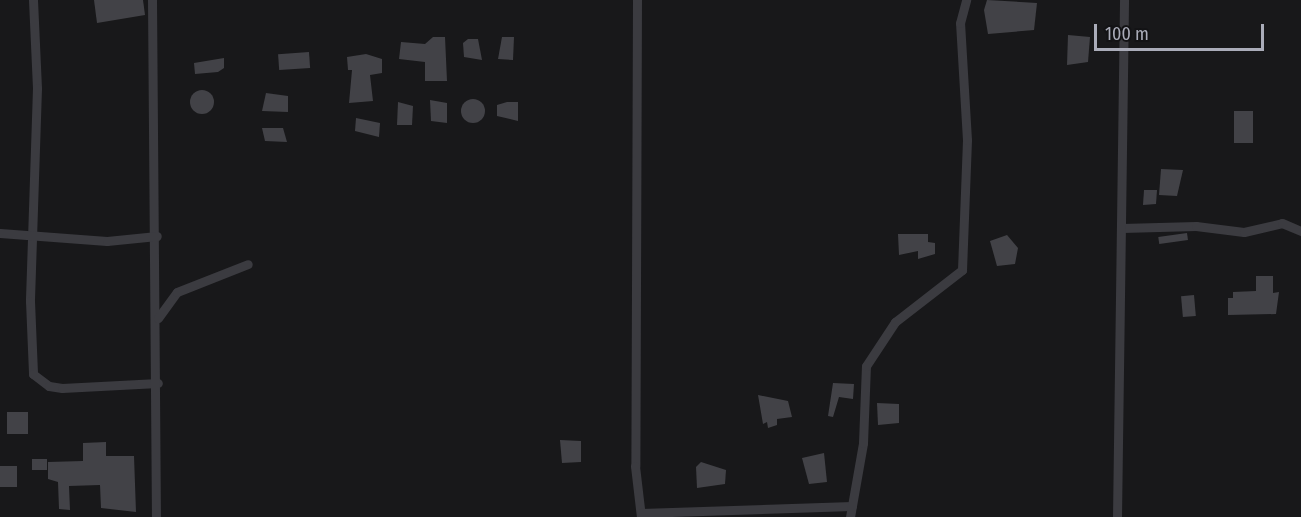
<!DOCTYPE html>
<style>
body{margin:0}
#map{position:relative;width:1301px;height:517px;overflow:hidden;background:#18181a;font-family:"Fira Sans Condensed",sans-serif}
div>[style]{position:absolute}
.building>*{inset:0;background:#424247;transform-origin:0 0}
.round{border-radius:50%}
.street>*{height:9px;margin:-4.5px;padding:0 4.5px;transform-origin:4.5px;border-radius:4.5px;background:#3b3b40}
span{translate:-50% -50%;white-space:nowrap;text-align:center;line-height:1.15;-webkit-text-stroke:6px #131315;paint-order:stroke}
.scale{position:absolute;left:1094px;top:24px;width:170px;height:27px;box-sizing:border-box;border:3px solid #aaacb9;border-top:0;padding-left:8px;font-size:18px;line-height:21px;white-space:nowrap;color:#aaacb9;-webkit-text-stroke:4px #131315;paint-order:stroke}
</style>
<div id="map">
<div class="building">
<div style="clip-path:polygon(94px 0,143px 0,145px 15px,97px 23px)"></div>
<div style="clip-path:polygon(987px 0,1037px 3px,1034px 30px,988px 34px,984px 10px)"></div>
<div style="clip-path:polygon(1068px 35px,1090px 37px,1088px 62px,1067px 65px)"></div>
<div style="clip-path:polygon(433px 37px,445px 37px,447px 81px,425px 81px,425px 62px,399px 59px,401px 42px,425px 44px)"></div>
<div style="clip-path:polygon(502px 37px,514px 37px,513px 60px,498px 59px)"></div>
<div style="clip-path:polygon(468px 39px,478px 39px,482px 60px,464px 57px,463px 43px)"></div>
<div style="left:309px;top:52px;width:16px;height:31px;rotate:86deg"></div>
<div style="clip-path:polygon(366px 54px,382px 59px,382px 73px,370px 75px,373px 101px,349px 103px,352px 70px,348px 70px,347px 57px)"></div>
<div style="clip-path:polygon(224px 58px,224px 68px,218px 72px,195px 74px,194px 63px)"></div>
<div class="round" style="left:190px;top:90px;width:24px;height:24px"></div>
<div style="clip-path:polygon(266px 93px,288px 96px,288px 112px,262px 111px)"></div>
<div class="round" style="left:461px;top:99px;width:24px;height:24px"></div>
<div style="clip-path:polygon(430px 100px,447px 103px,447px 123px,431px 121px)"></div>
<div style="clip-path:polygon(398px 102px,413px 106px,412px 125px,397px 125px)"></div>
<div style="clip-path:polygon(507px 102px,518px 102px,518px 121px,497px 116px,497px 105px)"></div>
<div style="left:1234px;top:111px;width:19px;height:32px"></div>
<div style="clip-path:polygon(356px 118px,380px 123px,379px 137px,355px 131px)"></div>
<div style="clip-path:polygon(262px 128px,283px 128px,287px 142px,265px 141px)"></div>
<div style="clip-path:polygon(1161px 169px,1183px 170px,1177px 196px,1159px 195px)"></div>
<div style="clip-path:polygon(1144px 190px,1157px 190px,1156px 204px,1143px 205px)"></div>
<div style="left:1187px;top:233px;width:7px;height:29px;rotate:82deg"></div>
<div style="clip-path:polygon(898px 234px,928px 234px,928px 242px,935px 243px,935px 254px,918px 259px,918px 251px,899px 255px)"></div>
<div style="clip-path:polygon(1007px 235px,1018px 248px,1015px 264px,997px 266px,990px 241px)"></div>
<div style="clip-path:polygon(1256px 276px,1273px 276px,1273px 293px,1279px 292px,1276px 314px,1228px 315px,1228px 298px,1233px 298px,1233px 292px,1256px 291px)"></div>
<div style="left:1194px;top:295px;width:21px;height:13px;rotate:85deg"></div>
<div style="clip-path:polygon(833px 383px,854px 384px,853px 399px,839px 397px,833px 417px,828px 416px)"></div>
<div style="clip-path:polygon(758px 395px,788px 401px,792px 417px,777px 419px,777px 425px,768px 428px,767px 422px,763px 424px)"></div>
<div style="clip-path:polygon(877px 403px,899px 404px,899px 423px,878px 425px)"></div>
<div style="left:7px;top:412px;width:21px;height:22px"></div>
<div style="clip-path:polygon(560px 440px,581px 441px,581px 462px,562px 463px)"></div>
<div style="clip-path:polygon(106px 442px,106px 456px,134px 456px,136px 512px,101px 508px,100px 485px,69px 486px,70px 510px,59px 509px,58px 482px,48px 479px,48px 462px,83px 461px,83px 443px)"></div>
<div style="clip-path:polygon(824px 453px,827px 482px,809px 484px,802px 458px)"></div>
<div style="left:32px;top:459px;width:15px;height:11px"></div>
<div style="clip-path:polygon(701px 462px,726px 470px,725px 484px,697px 488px,696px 467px)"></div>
<div style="left:17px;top:466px;width:21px;height:17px;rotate:90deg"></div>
</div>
<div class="street">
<div style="left:33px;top:0;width:88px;rotate:87.4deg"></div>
<div style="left:37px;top:88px;width:213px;rotate:91.9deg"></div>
<div style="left:30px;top:301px;width:73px;rotate:87.6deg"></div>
<div style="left:33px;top:374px;width:20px;rotate:37deg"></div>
<div style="left:49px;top:386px;width:13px;rotate:9deg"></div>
<div style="left:62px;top:388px;width:96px;rotate:-3deg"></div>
<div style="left:152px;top:0;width:517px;rotate:89.56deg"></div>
<div style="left:637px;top:0;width:466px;rotate:90.2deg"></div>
<div style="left:635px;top:466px;width:51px;rotate:83.3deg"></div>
<div style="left:1122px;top:228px;width:74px;rotate:-1.5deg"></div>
<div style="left:1196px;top:226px;width:48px;rotate:7.1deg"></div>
<div style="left:1244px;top:232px;width:39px;rotate:-13deg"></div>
<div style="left:1282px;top:223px;width:21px;rotate:23deg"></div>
<div style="left:0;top:233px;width:107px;rotate:4.3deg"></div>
<div style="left:107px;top:241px;width:50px;rotate:-5.7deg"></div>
<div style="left:158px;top:318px;width:32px;rotate:-54deg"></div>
<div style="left:177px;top:292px;width:76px;rotate:-21.5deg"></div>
<div style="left:641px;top:513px;width:211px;rotate:-1.9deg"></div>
<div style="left:850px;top:517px;width:75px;rotate:-80deg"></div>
<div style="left:863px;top:443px;width:77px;rotate:-87.8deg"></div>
<div style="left:866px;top:366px;width:53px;rotate:-56.6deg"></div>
<div style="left:895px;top:322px;width:85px;rotate:-37.8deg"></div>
<div style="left:962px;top:270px;width:130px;rotate:-87.8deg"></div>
<div style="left:967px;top:140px;width:117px;rotate:-93.4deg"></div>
<div style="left:960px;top:23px;width:24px;rotate:-75deg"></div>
<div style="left:1117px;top:517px;width:517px;rotate:-89.22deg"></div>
</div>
<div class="scale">100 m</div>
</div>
